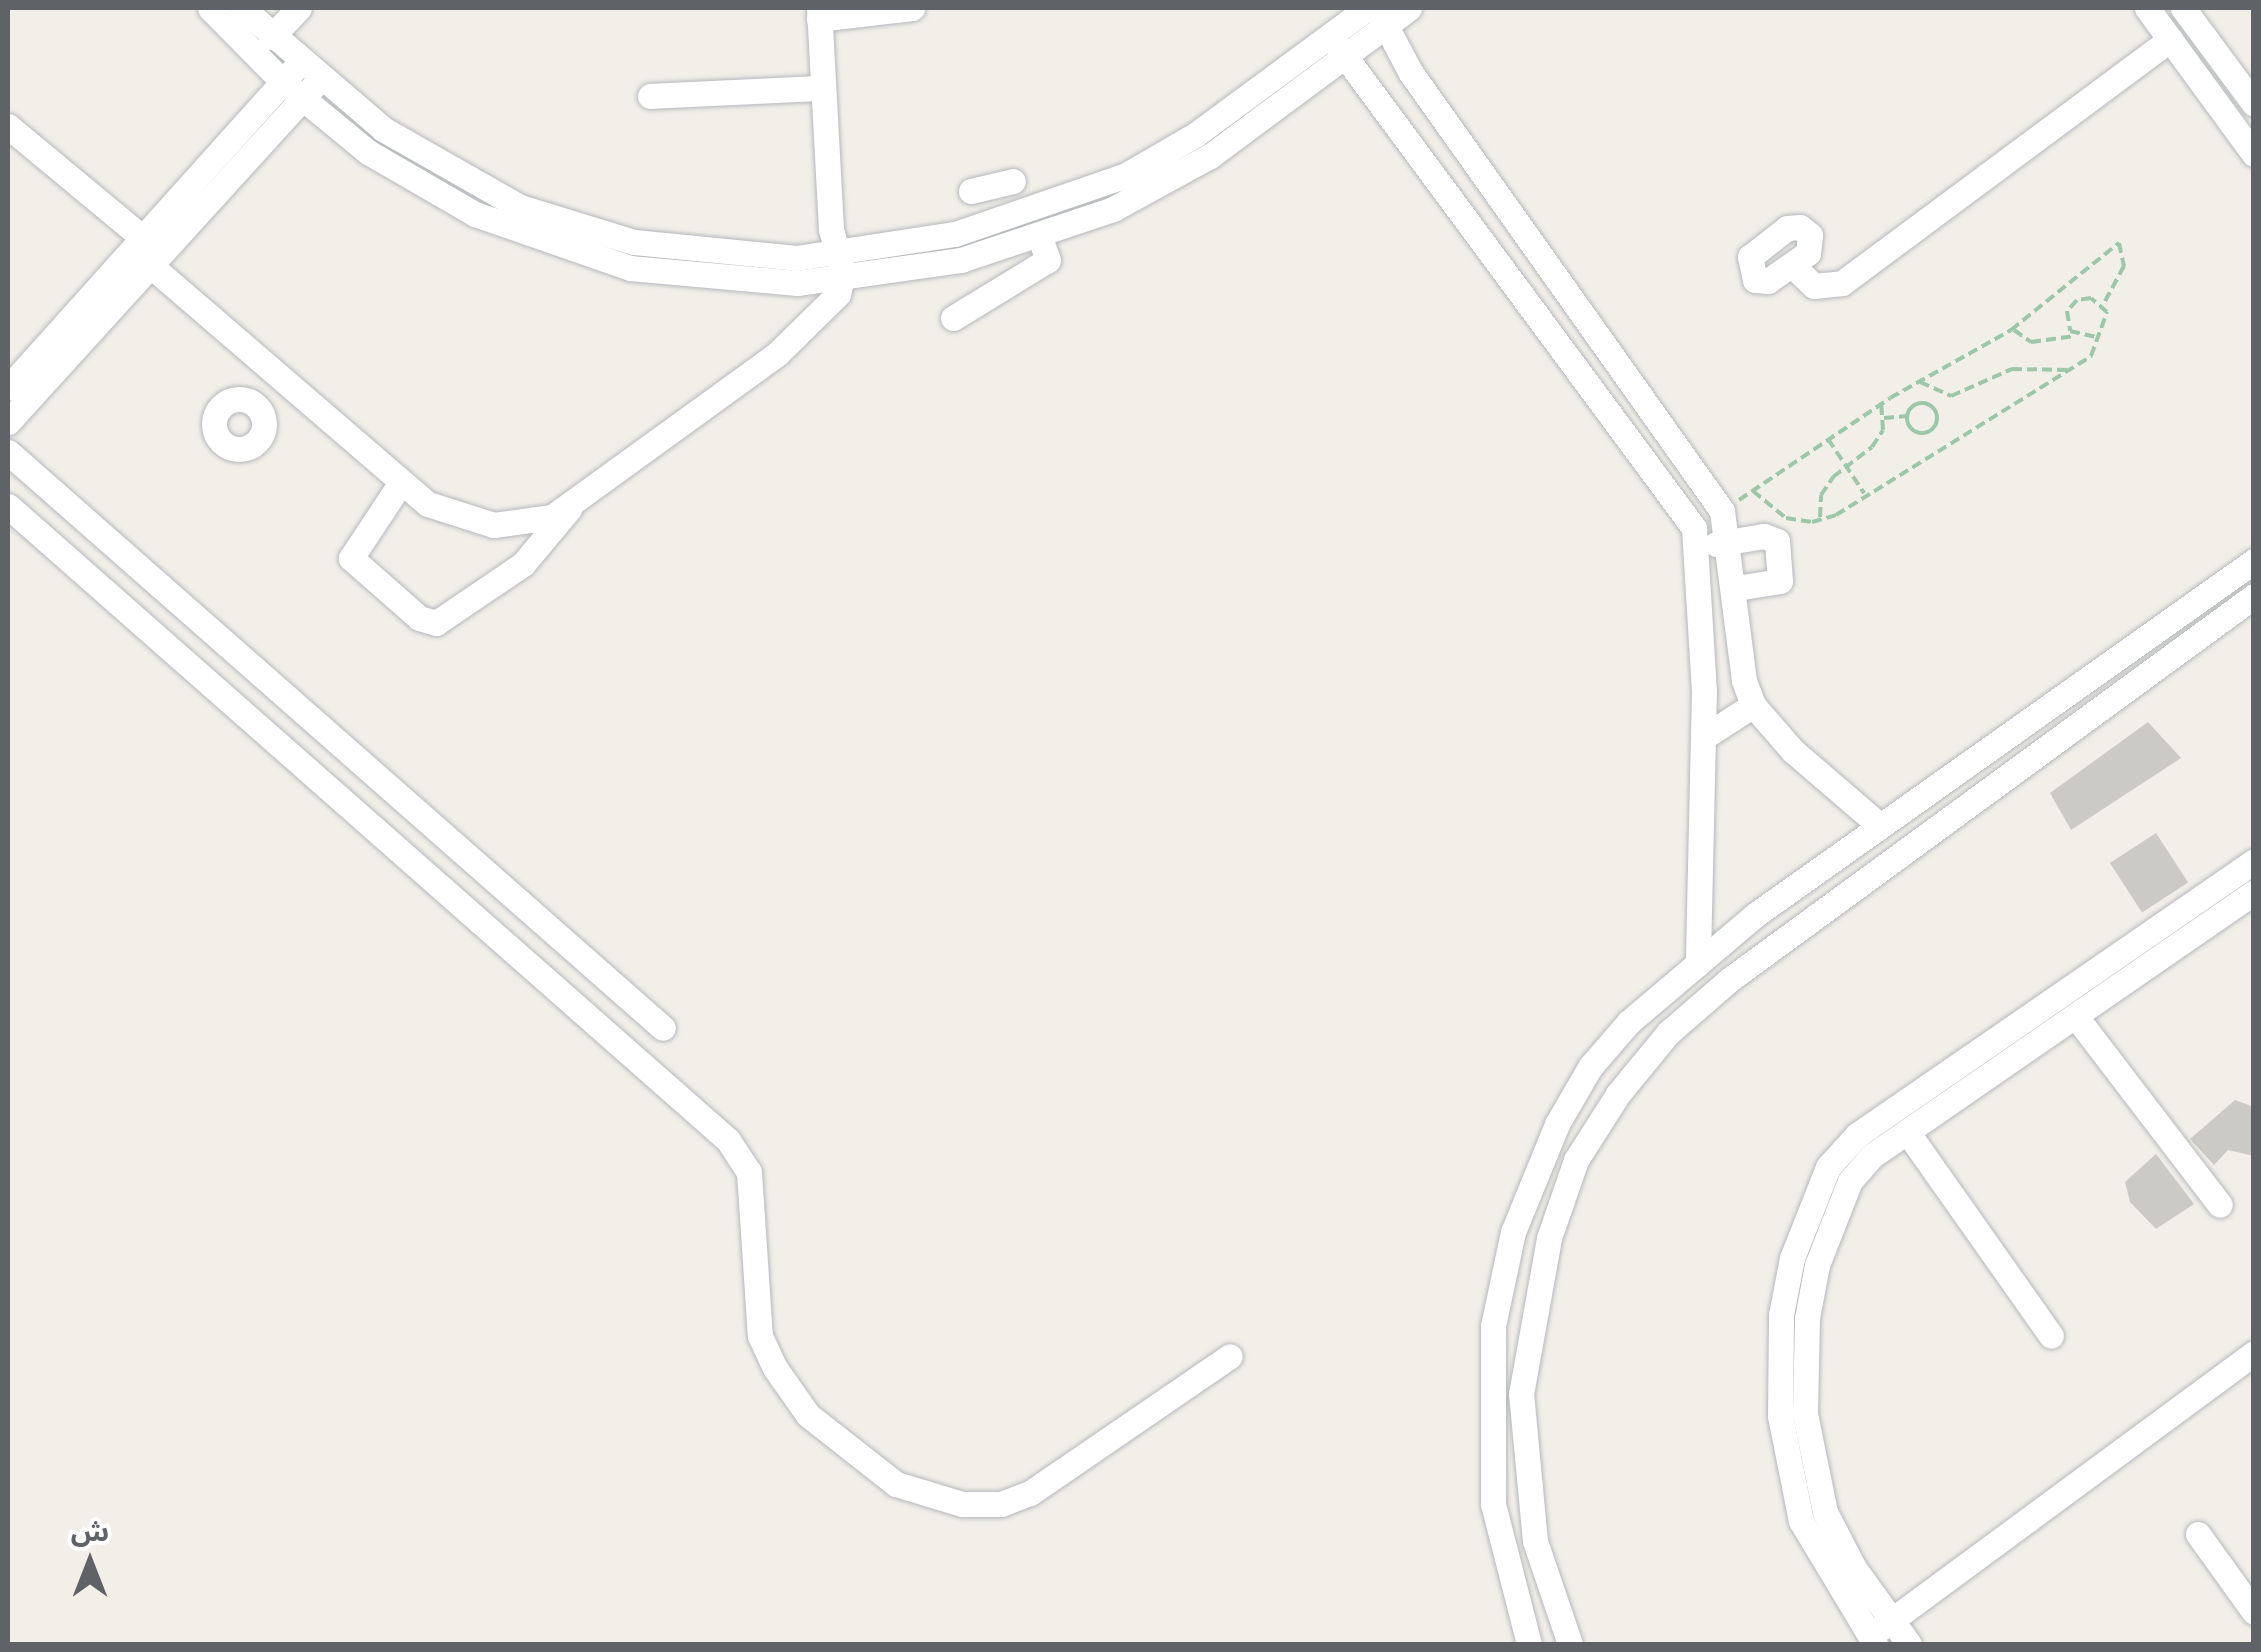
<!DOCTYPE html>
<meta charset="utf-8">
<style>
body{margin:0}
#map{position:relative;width:2261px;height:1652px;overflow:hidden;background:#f1efe8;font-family:Karla,"Noto Sans Arabic",sans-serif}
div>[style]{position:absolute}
.building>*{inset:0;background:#cccac5;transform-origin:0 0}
.path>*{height:4px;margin-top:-2px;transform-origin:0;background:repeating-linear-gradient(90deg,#9cc7a9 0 10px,transparent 0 15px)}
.path>.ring{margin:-2px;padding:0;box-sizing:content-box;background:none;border:4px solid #9cc7a9;border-radius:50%}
.roads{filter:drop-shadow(0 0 2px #b5b8bc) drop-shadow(0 0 2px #b5b8bc)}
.minor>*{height:25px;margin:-12.5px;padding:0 12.5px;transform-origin:12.5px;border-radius:12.5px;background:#fff}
.minor>.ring{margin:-12.5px;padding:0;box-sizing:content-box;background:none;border:25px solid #fff;border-radius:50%}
span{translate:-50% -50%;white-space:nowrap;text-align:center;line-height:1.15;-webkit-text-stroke:10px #fff;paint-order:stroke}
.frame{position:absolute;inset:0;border:10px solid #5f6368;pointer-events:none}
.north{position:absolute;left:40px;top:1512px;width:100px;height:100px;-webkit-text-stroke:8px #fff;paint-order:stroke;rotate:0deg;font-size:28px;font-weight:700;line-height:40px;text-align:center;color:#5f6368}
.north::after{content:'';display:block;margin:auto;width:35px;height:45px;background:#5f6368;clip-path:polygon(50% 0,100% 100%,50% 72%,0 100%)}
</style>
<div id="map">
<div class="building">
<div style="clip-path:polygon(2148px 722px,2181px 758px,2071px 830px,2050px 793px)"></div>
<div style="left:2156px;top:833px;width:59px;height:55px;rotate:57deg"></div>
<div style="clip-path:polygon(2235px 1100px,2254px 1107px,2254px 1156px,2228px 1150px,2214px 1165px,2190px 1139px)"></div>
<div style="clip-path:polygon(2156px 1154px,2194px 1204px,2156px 1229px,2130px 1202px,2125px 1182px)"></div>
</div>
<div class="path">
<div style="left:2014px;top:330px;width:21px;rotate:35deg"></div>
<div style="left:2031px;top:342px;width:44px;rotate:-7.8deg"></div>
<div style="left:1920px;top:382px;width:34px;rotate:24deg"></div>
<div style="left:1951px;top:396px;width:67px;rotate:-23.9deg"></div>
<div style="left:2012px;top:369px;width:57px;rotate:1deg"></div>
<div class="ring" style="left:1907px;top:403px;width:26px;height:26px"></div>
<div style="left:1884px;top:418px;width:23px;rotate:-5deg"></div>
<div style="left:1828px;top:439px;width:65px;rotate:56.3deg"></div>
<div style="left:1753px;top:491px;width:43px;rotate:39.3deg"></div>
<div style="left:1786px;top:518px;width:26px;rotate:9deg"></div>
<div style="left:1812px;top:522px;width:25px;rotate:-16deg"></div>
<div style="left:1836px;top:515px;width:301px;rotate:-31.9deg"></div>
<div style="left:2091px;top:356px;width:47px;rotate:-70deg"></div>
<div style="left:2107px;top:312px;width:21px;rotate:-139deg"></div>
<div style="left:2091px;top:298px;width:14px;rotate:172deg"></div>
<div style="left:2077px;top:300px;width:15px;rotate:132deg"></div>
<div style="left:2067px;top:311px;width:20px;rotate:81deg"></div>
<div style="left:2070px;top:331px;width:28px;rotate:13deg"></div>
<div style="left:1739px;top:500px;width:182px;rotate:-34deg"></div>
<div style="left:1890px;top:398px;width:139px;rotate:-29.3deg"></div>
<div style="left:2011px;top:330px;width:139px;rotate:-38.9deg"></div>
<div style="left:2119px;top:243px;width:24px;rotate:78deg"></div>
<div style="left:2124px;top:266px;width:44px;rotate:118.3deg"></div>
<div style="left:1820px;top:517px;width:22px;rotate:-87deg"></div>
<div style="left:1821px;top:495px;width:22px;rotate:-56deg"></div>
<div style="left:1833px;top:477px;width:49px;rotate:-37.6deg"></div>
<div style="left:1872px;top:447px;width:20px;rotate:-57deg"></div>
<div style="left:1883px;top:430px;width:26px;rotate:-94deg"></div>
</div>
<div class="roads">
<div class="minor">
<div style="left:210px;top:8px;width:104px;rotate:45.4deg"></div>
<div style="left:283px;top:82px;width:110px;rotate:39.5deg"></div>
<div style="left:368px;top:152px;width:124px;rotate:30.1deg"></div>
<div style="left:475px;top:214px;width:164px;rotate:19.2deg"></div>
<div style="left:630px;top:268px;width:168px;rotate:5.1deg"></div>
<div style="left:797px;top:283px;width:166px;rotate:-8deg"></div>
<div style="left:961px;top:260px;width:160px;rotate:-18.5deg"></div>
<div style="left:1113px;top:209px;width:111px;rotate:-28.7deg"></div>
<div style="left:1210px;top:156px;width:248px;rotate:-36.6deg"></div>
<div style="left:242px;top:8px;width:186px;rotate:40.6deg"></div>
<div style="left:383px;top:129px;width:158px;rotate:29.7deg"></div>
<div style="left:520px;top:207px;width:119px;rotate:17.1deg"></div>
<div style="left:634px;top:242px;width:163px;rotate:5.6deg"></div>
<div style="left:796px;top:258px;width:161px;rotate:-8.6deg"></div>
<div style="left:955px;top:234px;width:181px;rotate:-19deg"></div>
<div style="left:1126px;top:175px;width:80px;rotate:-30.1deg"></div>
<div style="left:1195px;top:135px;width:214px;rotate:-36.4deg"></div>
<div style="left:2147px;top:8px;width:181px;rotate:53.8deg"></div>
<div style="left:2183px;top:8px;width:119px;rotate:53.5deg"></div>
<div style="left:1378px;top:11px;width:70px;rotate:62deg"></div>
<div style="left:1411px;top:73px;width:537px;rotate:54.62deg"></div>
<div style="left:1722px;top:511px;width:171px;rotate:82.6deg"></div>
<div style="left:1744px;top:681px;width:26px;rotate:69deg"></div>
<div style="left:1753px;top:705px;width:61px;rotate:49deg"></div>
<div style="left:1793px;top:751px;width:113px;rotate:40.7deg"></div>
<div style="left:819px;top:19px;width:94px;rotate:-6.7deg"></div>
<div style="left:271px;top:37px;width:40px;rotate:-46deg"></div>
<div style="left:1336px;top:44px;width:602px;rotate:53.51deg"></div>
<div style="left:1694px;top:528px;width:163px;rotate:86.5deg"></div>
<div style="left:1704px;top:691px;width:273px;rotate:91.3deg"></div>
<div style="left:650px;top:96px;width:172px;rotate:-2.7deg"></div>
<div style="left:8px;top:126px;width:177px;rotate:39.7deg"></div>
<div style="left:971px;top:191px;width:43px;rotate:-13.4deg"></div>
<div style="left:1800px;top:227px;width:13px;rotate:39deg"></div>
<div style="left:1810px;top:235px;width:18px;rotate:96deg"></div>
<div style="left:1808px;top:253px;width:49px;rotate:145deg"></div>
<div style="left:1768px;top:281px;width:13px;rotate:-176deg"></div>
<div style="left:1755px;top:280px;width:24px;rotate:-102deg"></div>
<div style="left:1750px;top:257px;width:47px;rotate:-38.1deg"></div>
<div style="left:1787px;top:228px;width:13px;rotate:-4deg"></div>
<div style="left:1792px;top:265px;width:30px;rotate:44deg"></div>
<div style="left:1814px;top:286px;width:28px;rotate:-6deg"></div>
<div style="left:1842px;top:283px;width:409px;rotate:-36.6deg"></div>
<div style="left:151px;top:266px;width:365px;rotate:40.7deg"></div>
<div style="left:428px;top:504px;width:69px;rotate:17.7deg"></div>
<div style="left:494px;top:525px;width:59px;rotate:-7.9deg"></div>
<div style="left:552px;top:517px;width:278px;rotate:-35.9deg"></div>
<div style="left:777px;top:354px;width:86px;rotate:-44.5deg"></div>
<div style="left:838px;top:294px;width:22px;rotate:-77deg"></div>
<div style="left:843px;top:273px;width:46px;rotate:-105.3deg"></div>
<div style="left:831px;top:229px;width:221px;rotate:-93.1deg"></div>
<div style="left:953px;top:318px;width:111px;rotate:-31.4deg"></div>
<div style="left:1048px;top:260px;width:27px;rotate:-110deg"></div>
<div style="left:8px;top:388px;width:427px;rotate:-48.1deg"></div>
<div class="ring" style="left:214px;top:399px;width:25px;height:25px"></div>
<div style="left:8px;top:422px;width:454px;rotate:-47.7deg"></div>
<div style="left:8px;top:452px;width:872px;rotate:41.33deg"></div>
<div style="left:400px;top:484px;width:89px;rotate:123.5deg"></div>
<div style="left:351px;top:558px;width:91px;rotate:41.4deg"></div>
<div style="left:419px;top:618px;width:18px;rotate:16deg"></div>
<div style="left:436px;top:623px;width:105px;rotate:-34.1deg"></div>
<div style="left:523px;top:564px;width:72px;rotate:-50.1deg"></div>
<div style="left:8px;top:506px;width:959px;rotate:41.37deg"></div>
<div style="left:728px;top:1140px;width:38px;rotate:57deg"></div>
<div style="left:749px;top:1172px;width:164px;rotate:86.2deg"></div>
<div style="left:760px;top:1336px;width:35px;rotate:65deg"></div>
<div style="left:775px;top:1368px;width:57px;rotate:54.9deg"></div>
<div style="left:808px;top:1415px;width:112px;rotate:38.1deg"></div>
<div style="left:896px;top:1484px;width:69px;rotate:16.9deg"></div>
<div style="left:962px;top:1504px;width:39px"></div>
<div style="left:1001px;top:1504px;width:31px;rotate:-21deg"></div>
<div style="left:1030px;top:1493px;width:242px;rotate:-34.4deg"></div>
<div style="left:1716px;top:544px;width:49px;rotate:-9.5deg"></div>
<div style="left:1764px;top:536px;width:14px;rotate:21deg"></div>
<div style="left:1777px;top:541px;width:40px;rotate:85.7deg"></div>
<div style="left:1780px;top:581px;width:45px;rotate:171deg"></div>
<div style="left:1704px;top:737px;width:59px;rotate:-33.1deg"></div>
<div style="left:2077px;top:1018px;width:235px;rotate:52.6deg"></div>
<div style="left:1908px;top:1133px;width:248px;rotate:54.8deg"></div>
<div style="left:2198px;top:1534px;width:96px;rotate:54.3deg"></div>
<div style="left:1877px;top:1631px;width:468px;rotate:-36.4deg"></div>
<div style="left:1529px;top:1644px;width:145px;rotate:-104.4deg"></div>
<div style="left:1493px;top:1504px;width:178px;rotate:-90deg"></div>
<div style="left:1493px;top:1326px;width:96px;rotate:-78deg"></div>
<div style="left:1513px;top:1232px;width:117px;rotate:-67.8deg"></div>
<div style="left:1557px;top:1124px;width:66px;rotate:-59.9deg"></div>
<div style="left:1590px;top:1067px;width:60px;rotate:-49.1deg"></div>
<div style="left:1629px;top:1022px;width:165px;rotate:-40.3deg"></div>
<div style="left:1755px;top:915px;width:612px;rotate:-35.35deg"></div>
<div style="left:1570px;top:1644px;width:109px;rotate:-108.8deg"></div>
<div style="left:1535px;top:1541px;width:148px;rotate:-95.4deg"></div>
<div style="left:1521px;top:1394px;width:158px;rotate:-79.8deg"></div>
<div style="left:1549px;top:1238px;width:83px;rotate:-70.9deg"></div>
<div style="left:1576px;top:1160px;width:78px;rotate:-57.5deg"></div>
<div style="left:1618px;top:1094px;width:80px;rotate:-50.6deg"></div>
<div style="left:1669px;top:1032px;width:79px;rotate:-40.9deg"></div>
<div style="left:1729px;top:980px;width:650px;rotate:-36.18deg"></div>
<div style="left:1875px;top:1644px;width:144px;rotate:-121deg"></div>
<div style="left:1801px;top:1521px;width:107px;rotate:-101.3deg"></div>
<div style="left:1780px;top:1416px;width:101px;rotate:-89.4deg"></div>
<div style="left:1781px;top:1315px;width:58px;rotate:-79.1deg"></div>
<div style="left:1792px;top:1258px;width:98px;rotate:-68.4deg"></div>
<div style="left:1828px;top:1167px;width:43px;rotate:-47.8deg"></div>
<div style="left:1857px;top:1135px;width:482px;rotate:-34.6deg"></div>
<div style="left:1909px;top:1644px;width:94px;rotate:-125.9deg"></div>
<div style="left:1854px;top:1568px;width:63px;rotate:-117.4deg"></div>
<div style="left:1825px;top:1512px;width:100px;rotate:-101.5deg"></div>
<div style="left:1805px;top:1414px;width:96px;rotate:-88.8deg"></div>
<div style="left:1807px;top:1318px;width:54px;rotate:-79.3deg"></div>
<div style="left:1817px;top:1265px;width:90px;rotate:-68.6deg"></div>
<div style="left:1850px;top:1181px;width:35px;rotate:-49deg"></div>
<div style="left:1873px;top:1155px;width:463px;rotate:-34.6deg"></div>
</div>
</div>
<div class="frame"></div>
<div class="north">ش</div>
</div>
